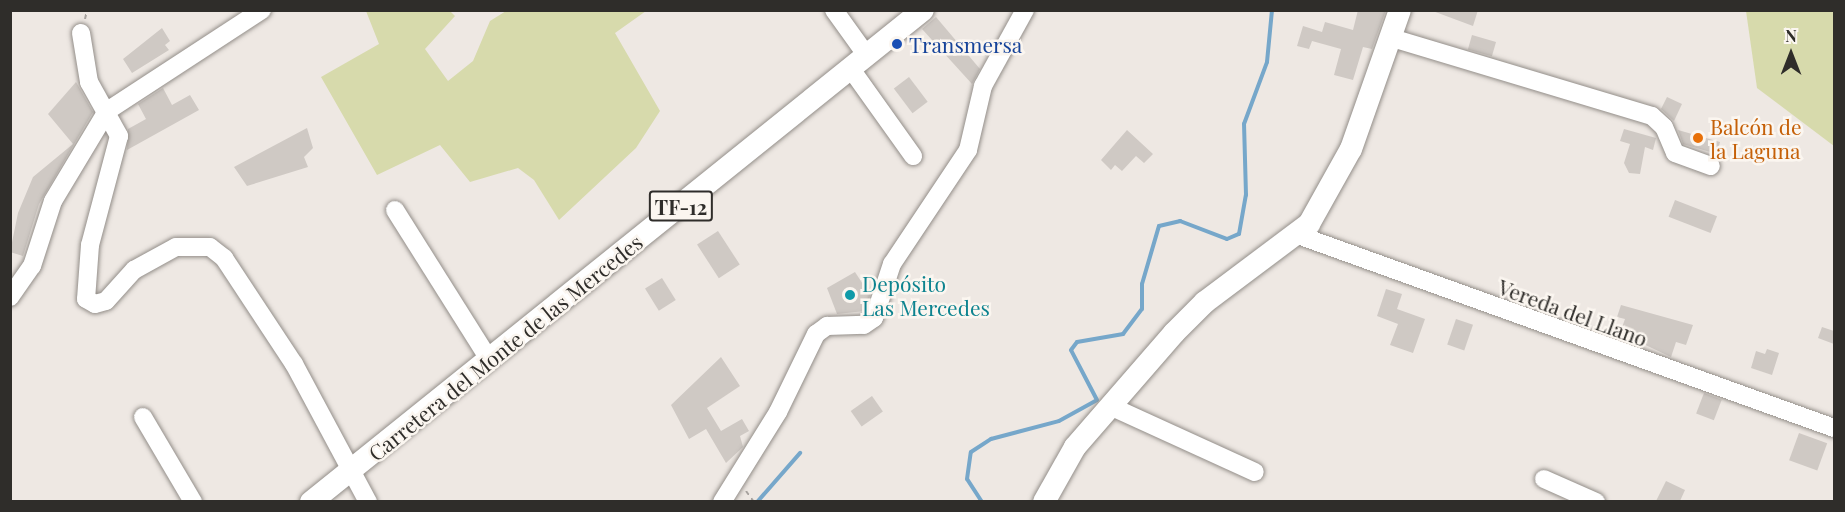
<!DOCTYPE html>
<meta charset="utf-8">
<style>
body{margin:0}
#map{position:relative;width:1845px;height:512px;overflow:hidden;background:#eee8e3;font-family:"Playfair Display",serif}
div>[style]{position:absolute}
.green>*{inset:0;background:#d7daac}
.stream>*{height:4px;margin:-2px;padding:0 2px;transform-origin:2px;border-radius:2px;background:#76a7ca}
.building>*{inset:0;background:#cfc9c4;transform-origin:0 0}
.path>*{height:2px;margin-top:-1px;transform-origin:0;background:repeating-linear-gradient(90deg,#a7a29e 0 4.5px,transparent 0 9px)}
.roads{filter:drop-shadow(0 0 2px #938e89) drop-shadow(0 0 2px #938e89)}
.minor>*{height:18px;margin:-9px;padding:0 9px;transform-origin:9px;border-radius:9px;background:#fff}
.major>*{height:22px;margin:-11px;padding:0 11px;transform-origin:11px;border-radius:11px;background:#fff}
.dots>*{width:16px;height:16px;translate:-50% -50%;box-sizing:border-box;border:3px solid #fbf6f0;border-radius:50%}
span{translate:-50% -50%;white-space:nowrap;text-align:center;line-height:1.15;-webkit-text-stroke:5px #fbf6f0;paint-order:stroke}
.shield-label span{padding:2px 4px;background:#fbf6f0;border:2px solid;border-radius:4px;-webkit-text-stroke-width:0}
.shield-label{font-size:20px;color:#2f2d2a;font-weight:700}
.transit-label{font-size:21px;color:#164399}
.left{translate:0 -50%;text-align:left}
.food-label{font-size:21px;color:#c56008}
.culture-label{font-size:21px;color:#0d838f}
.street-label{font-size:21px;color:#2f2d2a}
.frame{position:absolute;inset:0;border:12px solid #2f2d2a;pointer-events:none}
.north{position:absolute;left:1761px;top:24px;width:60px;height:60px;-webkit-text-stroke:4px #fbf6f0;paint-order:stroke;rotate:0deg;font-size:16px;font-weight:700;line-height:24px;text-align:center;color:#2f2d2a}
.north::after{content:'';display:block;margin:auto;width:21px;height:27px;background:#2f2d2a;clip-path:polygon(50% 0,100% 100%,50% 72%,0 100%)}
</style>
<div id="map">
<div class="green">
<div style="clip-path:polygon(366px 11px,450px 11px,455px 16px,425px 49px,448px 81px,473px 61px,490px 21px,506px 11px,646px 11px,615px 33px,660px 111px,636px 148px,559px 220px,534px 180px,518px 168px,470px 182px,440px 145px,377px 175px,321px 77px,379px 44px)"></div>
<div style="clip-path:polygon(1746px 11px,1834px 11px,1834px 146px,1757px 88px)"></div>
</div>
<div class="stream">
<div style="left:758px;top:501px;width:64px;rotate:-48.8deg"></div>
<div style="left:982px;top:502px;width:27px;rotate:-123deg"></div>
<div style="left:967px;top:479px;width:27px;rotate:-82deg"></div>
<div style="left:971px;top:452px;width:24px;rotate:-33deg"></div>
<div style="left:991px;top:439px;width:70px;rotate:-14.8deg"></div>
<div style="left:1059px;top:421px;width:43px;rotate:-28.9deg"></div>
<div style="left:1097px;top:400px;width:56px;rotate:-117.5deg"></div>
<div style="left:1071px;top:350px;width:10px;rotate:-53deg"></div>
<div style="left:1077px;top:342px;width:47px;rotate:-9.9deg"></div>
<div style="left:1123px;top:334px;width:31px;rotate:-53deg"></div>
<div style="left:1142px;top:309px;width:25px;rotate:-90deg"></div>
<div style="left:1142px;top:284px;width:60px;rotate:-73.7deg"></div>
<div style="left:1159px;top:226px;width:22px;rotate:-13deg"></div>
<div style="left:1180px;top:221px;width:50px;rotate:21deg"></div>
<div style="left:1227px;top:239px;width:13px;rotate:-23deg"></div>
<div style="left:1239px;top:234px;width:40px;rotate:-80deg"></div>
<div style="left:1246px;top:195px;width:71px;rotate:-91.6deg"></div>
<div style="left:1244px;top:124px;width:66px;rotate:-69.6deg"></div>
<div style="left:1267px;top:62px;width:52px;rotate:-84.5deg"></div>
</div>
<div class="building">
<div style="clip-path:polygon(1358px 10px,1386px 10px,1372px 49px,1363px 47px,1353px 80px,1334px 75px,1341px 49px,1312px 41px,1309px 49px,1297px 46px,1303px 26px,1322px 32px,1325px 22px,1353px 30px)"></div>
<div style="clip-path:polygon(1430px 10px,1478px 10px,1473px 26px)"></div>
<div style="clip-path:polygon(936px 17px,980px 69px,972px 84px,922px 29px)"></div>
<div style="clip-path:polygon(162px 28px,170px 41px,165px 45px,169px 50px,132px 73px,123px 59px)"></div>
<div style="left:1472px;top:35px;width:25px;height:15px;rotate:16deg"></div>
<div style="left:909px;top:77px;width:31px;height:19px;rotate:53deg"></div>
<div style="clip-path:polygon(76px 82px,93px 112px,39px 204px,23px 256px,10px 252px,18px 213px,33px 177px,73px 144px,48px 114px)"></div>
<div style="clip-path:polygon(163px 88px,172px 105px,190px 95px,199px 110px,127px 150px,128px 129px,146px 119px,138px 104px)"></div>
<div style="clip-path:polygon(1667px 97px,1682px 104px,1674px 121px,1661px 109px)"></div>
<div style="clip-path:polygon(307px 128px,313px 148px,304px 157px,308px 167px,247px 186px,234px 167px)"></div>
<div style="clip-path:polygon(1624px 129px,1656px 138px,1653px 150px,1645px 147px,1640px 174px,1629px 173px,1624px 163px,1630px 144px,1620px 141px)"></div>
<div style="clip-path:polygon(1127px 130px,1153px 154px,1144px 163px,1136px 156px,1122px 171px,1115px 165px,1111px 170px,1101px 160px)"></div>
<div style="clip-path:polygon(1678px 130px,1720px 142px,1717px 154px,1683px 144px)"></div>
<div style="left:1675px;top:200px;width:45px;height:18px;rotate:21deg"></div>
<div style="left:718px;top:231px;width:40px;height:25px;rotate:57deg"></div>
<div style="clip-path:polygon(855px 272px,870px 295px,865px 311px,837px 314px,827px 288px)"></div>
<div style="left:662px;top:278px;width:26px;height:20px;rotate:58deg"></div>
<div style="clip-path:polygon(1386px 289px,1402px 294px,1397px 309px,1425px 319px,1413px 353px,1390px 345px,1398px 324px,1377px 316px)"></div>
<div style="clip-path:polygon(1621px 305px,1693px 325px,1686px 345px,1676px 342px,1671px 357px,1620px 333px,1625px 319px,1617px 317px)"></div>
<div style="left:1456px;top:319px;width:18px;height:27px;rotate:19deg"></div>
<div style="clip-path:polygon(1822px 327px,1834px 331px,1834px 344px,1818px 338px)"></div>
<div style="clip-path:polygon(1767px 349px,1779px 353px,1772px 375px,1751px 368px,1756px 351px,1765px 354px)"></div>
<div style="clip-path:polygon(721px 357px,740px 386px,707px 408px,721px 431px,742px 419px,749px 431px,740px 436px,743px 447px,726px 463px,706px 429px,689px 439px,671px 405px)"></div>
<div style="left:1704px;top:393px;width:19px;height:22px;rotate:21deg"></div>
<div style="left:872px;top:396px;width:19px;height:26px;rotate:55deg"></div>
<div style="left:1799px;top:433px;width:30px;height:29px;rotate:20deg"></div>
<div style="clip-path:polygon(1666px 481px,1685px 490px,1680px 501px,1656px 501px)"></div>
</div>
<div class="path">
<div style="left:85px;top:19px;width:9px;rotate:-77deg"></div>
<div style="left:746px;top:491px;width:14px;rotate:54deg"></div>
</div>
<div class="roads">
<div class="minor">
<div style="left:834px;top:10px;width:57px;rotate:54.3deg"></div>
<div style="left:81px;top:33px;width:50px;rotate:80.7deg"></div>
<div style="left:89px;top:82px;width:62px;rotate:60.9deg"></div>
<div style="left:119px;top:136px;width:113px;rotate:104.9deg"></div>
<div style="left:90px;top:245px;width:54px;rotate:94.2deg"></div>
<div style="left:86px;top:299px;width:10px;rotate:29deg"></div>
<div style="left:95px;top:304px;width:11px;rotate:-15deg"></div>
<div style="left:106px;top:301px;width:42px;rotate:-47.9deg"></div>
<div style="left:134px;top:270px;width:48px;rotate:-28.7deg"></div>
<div style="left:176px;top:247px;width:34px"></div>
<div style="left:210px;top:247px;width:18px;rotate:38deg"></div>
<div style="left:224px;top:258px;width:127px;rotate:56.6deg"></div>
<div style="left:294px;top:364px;width:157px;rotate:61.8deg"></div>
<div style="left:1392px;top:38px;width:271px;rotate:16.7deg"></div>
<div style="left:1652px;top:116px;width:16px;rotate:43deg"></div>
<div style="left:1664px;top:127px;width:28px;rotate:67deg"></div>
<div style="left:1675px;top:153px;width:38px;rotate:20deg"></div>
<div style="left:851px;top:69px;width:107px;rotate:54.5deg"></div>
<div style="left:395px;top:210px;width:176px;rotate:57.8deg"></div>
<div style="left:1298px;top:235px;width:570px;rotate:19.8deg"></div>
<div style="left:10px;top:297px;width:38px;rotate:-55deg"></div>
<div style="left:32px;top:266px;width:68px;rotate:-72.1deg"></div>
<div style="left:53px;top:201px;width:105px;rotate:-59deg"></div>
<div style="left:107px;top:111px;width:185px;rotate:-33.1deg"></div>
<div style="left:1110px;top:406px;width:159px;rotate:24.5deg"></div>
<div style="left:143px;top:417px;width:99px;rotate:59.5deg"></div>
<div style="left:1544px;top:479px;width:57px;rotate:23.9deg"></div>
<div style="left:722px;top:502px;width:106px;rotate:-58.1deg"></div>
<div style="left:778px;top:412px;width:87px;rotate:-64deg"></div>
<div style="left:816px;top:334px;width:14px;rotate:-36deg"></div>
<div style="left:827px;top:326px;width:37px;rotate:-2deg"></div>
<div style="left:864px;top:325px;width:12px;rotate:-35deg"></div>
<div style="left:874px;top:318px;width:57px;rotate:-71.6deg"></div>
<div style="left:892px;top:264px;width:137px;rotate:-56.3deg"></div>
<div style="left:968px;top:150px;width:66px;rotate:-76.8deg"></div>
<div style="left:983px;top:86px;width:87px;rotate:-61.1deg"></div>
</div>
<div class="major">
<div style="left:311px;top:502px;width:785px;rotate:-38.8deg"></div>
<div style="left:1044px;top:502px;width:63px;rotate:-60.6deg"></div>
<div style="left:1075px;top:447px;width:151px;rotate:-49deg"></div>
<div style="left:1174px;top:333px;width:44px;rotate:-45deg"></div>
<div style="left:1205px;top:302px;width:130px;rotate:-36.9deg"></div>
<div style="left:1309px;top:224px;width:86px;rotate:-60.8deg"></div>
<div style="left:1351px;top:149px;width:147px;rotate:-70.6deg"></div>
</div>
</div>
<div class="dots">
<div style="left:897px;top:44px;background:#1a4fb4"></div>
<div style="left:1698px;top:138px;background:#e8710a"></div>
<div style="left:850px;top:295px;background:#0f9aa8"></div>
</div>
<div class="shield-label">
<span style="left:681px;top:206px">TF-12</span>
</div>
<div class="transit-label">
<span class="left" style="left:909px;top:44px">Transmersa</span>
</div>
<div class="food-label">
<span class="left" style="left:1710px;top:138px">Balcón de<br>la Laguna</span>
</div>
<div class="culture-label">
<span class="left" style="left:862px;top:295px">Depósito<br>Las Mercedes</span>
</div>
<div class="street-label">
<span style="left:1573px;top:312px;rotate:20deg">Vereda del Llano</span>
<span style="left:505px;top:347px;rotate:-39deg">Carretera del Monte de las Mercedes</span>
</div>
<div class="frame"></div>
<div class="north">N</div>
</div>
